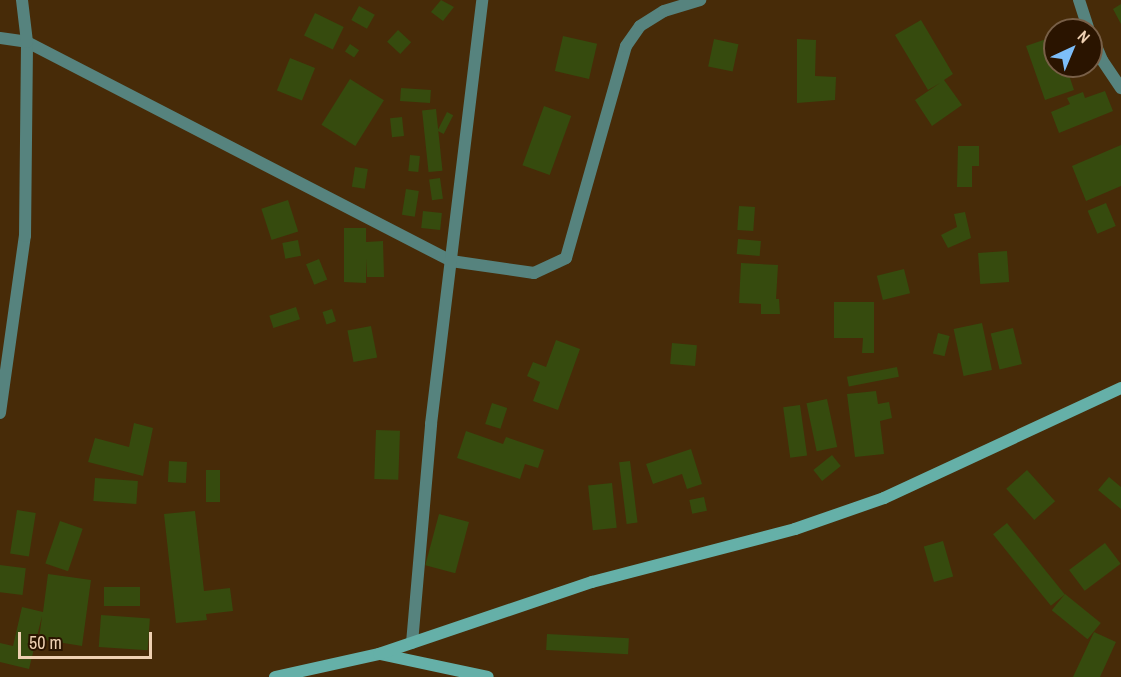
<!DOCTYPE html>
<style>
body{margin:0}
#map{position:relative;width:1121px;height:677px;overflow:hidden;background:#472b08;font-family:"Archivo Narrow",sans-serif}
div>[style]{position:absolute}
.building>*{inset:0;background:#364b0e;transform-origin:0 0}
.street>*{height:12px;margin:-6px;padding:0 6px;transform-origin:6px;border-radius:6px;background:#56837e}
.secondary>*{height:12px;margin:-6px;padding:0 6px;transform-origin:6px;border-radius:6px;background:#65b0a8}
span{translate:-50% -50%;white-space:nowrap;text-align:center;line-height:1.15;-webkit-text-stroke:4.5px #2a1400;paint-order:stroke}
.north{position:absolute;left:1043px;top:18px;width:60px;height:60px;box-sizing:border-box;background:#2a1400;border:2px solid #785f47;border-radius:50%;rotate:44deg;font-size:16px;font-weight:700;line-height:24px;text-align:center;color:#eed0b2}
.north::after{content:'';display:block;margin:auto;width:21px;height:27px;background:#7dbef9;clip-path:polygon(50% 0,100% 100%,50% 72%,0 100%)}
.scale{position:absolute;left:18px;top:632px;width:134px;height:27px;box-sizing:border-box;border:3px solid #eed0b2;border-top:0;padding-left:8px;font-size:18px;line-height:21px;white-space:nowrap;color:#eed0b2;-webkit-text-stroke:4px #2a1400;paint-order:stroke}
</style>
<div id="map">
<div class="building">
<div style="clip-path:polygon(441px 0,454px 7px,443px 21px,431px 12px)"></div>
<div style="clip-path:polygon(1121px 4px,1121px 24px,1113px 9px)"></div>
<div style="left:359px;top:6px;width:18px;height:16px;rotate:29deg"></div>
<div style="left:315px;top:13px;width:32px;height:25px;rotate:26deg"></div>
<div style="clip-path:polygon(921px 20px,953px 74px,944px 80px,962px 105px,932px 126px,915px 100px,940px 83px,928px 90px,895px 35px)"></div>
<div style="left:398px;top:30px;width:18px;height:16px;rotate:43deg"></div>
<div style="left:563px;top:36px;width:35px;height:36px;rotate:13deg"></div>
<div style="clip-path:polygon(1055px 36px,1055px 66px,1066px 66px,1074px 90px,1045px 100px,1026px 46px)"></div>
<div style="left:714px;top:39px;width:25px;height:28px;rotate:12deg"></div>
<div style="clip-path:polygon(797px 39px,816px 40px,815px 76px,836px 77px,835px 100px,797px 103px)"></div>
<div style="left:350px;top:44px;width:11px;height:9px;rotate:34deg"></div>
<div style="left:290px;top:58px;width:27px;height:35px;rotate:22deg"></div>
<div style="left:350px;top:79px;width:40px;height:54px;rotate:32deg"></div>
<div style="left:401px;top:88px;width:30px;height:13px;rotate:4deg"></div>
<div style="clip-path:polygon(1105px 91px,1113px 111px,1059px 133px,1051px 112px,1070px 104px,1067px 98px,1083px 92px,1085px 98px)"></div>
<div style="left:544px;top:106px;width:29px;height:63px;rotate:20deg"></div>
<div style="left:436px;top:109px;width:62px;height:14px;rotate:84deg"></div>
<div style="left:447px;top:112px;width:7px;height:21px;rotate:27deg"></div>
<div style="left:402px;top:117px;width:19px;height:12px;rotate:84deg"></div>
<div style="clip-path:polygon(1121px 145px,1121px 186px,1086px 201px,1072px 166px)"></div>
<div style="clip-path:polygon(958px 146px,979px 146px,979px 166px,972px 166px,972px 187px,957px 187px)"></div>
<div style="left:410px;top:155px;width:10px;height:16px;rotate:6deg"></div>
<div style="left:355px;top:167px;width:13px;height:20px;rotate:9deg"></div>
<div style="left:440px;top:178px;width:21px;height:11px;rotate:82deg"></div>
<div style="left:406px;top:189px;width:13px;height:26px;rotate:9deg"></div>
<div style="left:288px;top:200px;width:33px;height:28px;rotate:72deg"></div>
<div style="left:1106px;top:203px;width:25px;height:20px;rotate:67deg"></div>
<div style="left:739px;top:206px;width:16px;height:24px;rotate:4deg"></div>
<div style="left:423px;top:211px;width:19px;height:17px;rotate:6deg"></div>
<div style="clip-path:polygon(965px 212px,971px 238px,948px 248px,941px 235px,957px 227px,954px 214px)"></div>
<div style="clip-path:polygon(344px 228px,366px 228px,366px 242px,383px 241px,384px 277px,367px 277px,366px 259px,366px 283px,344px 282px)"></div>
<div style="left:738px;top:239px;width:23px;height:15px;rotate:5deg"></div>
<div style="left:298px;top:240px;width:16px;height:16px;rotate:79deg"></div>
<div style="left:1007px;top:251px;width:31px;height:29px;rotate:86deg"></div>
<div style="left:319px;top:259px;width:22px;height:14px;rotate:68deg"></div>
<div style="clip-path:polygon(741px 263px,778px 265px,776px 299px,779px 299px,780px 314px,761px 314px,761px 304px,739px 303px)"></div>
<div style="left:904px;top:269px;width:25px;height:28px;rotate:76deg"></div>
<div style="clip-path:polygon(834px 302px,874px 302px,874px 353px,862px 353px,863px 338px,834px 338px)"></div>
<div style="left:296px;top:307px;width:13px;height:28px;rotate:72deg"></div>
<div style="left:332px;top:309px;width:13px;height:10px;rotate:72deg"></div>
<div style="left:982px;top:323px;width:48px;height:29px;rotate:78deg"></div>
<div style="left:371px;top:326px;width:32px;height:24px;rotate:79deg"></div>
<div style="left:1013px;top:328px;width:37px;height:23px;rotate:76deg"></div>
<div style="left:938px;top:333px;width:12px;height:21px;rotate:14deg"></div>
<div style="clip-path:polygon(556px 340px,580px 349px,558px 410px,533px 401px,540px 382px,527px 376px,533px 362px,546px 367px)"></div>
<div style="left:672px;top:343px;width:25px;height:21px;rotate:5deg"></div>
<div style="left:897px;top:367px;width:10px;height:51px;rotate:79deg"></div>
<div style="clip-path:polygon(876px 391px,878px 404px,889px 402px,892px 418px,880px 421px,884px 454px,855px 457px,847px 394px)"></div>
<div style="left:827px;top:399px;width:49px;height:21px;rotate:78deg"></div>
<div style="left:492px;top:403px;width:16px;height:22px;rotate:18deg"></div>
<div style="left:800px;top:405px;width:51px;height:17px;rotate:82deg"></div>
<div style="clip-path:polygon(134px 423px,153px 428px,143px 476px,88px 462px,95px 438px,129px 447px)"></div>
<div style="left:376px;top:430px;width:24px;height:49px;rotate:2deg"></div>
<div style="clip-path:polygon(466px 431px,503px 444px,506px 437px,544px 450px,538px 468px,525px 464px,520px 479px,457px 458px)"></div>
<div style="clip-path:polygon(691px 449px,702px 484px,687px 489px,682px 474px,653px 484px,646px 464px)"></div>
<div style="left:832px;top:455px;width:14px;height:24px;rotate:51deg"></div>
<div style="left:169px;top:461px;width:18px;height:21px;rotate:3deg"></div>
<div style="left:630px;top:461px;width:62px;height:11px;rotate:83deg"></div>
<div style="left:206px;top:470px;width:14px;height:32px"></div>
<div style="left:1027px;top:470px;width:42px;height:28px;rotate:48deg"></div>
<div style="clip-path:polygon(1109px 477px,1121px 487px,1121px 509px,1098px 490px)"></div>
<div style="left:95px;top:478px;width:43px;height:23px;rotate:4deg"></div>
<div style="left:612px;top:483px;width:45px;height:24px;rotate:84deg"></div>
<div style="left:704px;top:497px;width:14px;height:15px;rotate:78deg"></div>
<div style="left:17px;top:510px;width:19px;height:44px;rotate:9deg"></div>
<div style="clip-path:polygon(195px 511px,204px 591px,230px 588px,233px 611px,206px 614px,207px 620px,176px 623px,164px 514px)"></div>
<div style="left:439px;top:514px;width:31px;height:53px;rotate:15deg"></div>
<div style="left:60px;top:521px;width:24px;height:45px;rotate:19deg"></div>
<div style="left:1007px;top:523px;width:92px;height:18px;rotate:51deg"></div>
<div style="left:943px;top:541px;width:37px;height:20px;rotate:74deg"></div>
<div style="left:1105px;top:543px;width:26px;height:45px;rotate:53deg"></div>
<div style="left:0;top:565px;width:26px;height:27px;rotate:7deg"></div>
<div style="clip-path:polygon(48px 574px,91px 580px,82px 646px,39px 639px,42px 616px,29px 669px,0 662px,0 643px,13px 646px,22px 607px,43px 612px)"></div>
<div style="left:104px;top:587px;width:36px;height:19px"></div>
<div style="left:1065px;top:594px;width:46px;height:21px;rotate:39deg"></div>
<div style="left:101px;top:615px;width:49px;height:32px;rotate:4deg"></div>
<div style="clip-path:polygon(1094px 632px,1116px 642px,1100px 677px,1073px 677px)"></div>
<div style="left:547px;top:634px;width:82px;height:16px;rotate:3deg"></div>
</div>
<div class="street">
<div style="left:1079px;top:0;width:32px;rotate:72deg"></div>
<div style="left:1091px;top:34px;width:28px;rotate:67deg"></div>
<div style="left:1102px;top:60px;width:34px;rotate:56deg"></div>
<div style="left:0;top:38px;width:27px;rotate:8deg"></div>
<div style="left:27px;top:42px;width:477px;rotate:27.3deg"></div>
<div style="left:451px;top:261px;width:84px;rotate:8.2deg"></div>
<div style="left:534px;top:273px;width:35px;rotate:-25deg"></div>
<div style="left:566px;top:258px;width:220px;rotate:-74.2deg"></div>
<div style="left:626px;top:46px;width:24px;rotate:-55deg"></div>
<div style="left:640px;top:26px;width:28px;rotate:-32deg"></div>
<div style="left:664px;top:11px;width:38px;rotate:-17deg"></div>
<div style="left:0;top:413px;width:179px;rotate:-82deg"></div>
<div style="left:25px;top:236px;width:194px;rotate:-89.4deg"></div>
<div style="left:27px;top:42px;width:42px;rotate:-96.8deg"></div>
<div style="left:412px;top:643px;width:220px;rotate:-85deg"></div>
<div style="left:431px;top:424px;width:427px;rotate:-83.1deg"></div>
</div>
<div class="secondary">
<div style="left:380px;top:654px;width:110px;rotate:12deg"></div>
<div style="left:275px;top:677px;width:107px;rotate:-12.5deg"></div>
<div style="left:379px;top:654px;width:225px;rotate:-18.7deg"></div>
<div style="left:592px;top:582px;width:210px;rotate:-14.6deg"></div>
<div style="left:795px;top:529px;width:94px;rotate:-19.2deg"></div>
<div style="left:884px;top:498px;width:261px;rotate:-24.9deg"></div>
</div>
<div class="north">N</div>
<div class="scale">50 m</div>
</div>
